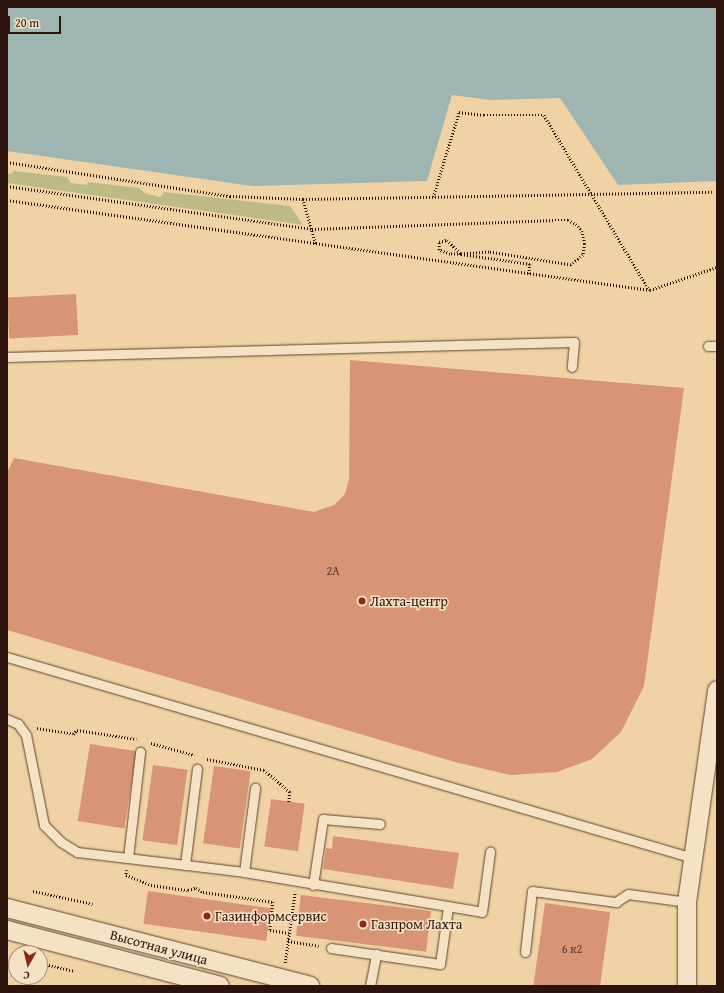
<!DOCTYPE html>
<meta charset="utf-8">
<style>
body{margin:0}
#map{position:relative;width:724px;height:993px;overflow:hidden;background:#f0d2a4;font-family:"Gentium Book Plus",serif}
div>[style]{position:absolute}
.green>*{inset:0;background:#bcbb84}
.water>*{inset:0;background:#9fb5b1}
.building>*{inset:0;background:#d89575;transform-origin:0 0}
.path>*{height:2.5px;margin-top:-1.25px;transform-origin:0;background:repeating-linear-gradient(90deg,#2c140c 0 1px,transparent 0 3px)}
.roads{filter:drop-shadow(0 0 1px #5d4432) drop-shadow(0 0 1px #5d4432)}
.service>*{height:9px;margin:-4.5px;padding:0 4.5px;transform-origin:4.5px;border-radius:4.5px;background:#f5e2c4}
.minor>*{height:18px;margin:-9px;padding:0 9px;transform-origin:9px;border-radius:9px;background:#f5e2c4}
.dots>*{width:11px;height:11px;translate:-50% -50%;box-sizing:border-box;border:2px solid #f5e2c4;border-radius:50%}
span{translate:-50% -50%;white-space:nowrap;text-align:center;line-height:1.15;-webkit-text-stroke:3px #f5e2c4;paint-order:stroke}
.number-label{font-size:12px;color:#573426}
.number-label span{-webkit-text-stroke-width:0}
.poi-label{font-size:14px;color:#2c140c}
.left{translate:0 -50%;text-align:left}
.street-label{font-size:14px;color:#2c140c}
.frame{position:absolute;inset:0;border:8px solid #2c140c;pointer-events:none}
.north{position:absolute;left:8px;top:945px;width:40px;height:40px;box-sizing:border-box;background:#f5e2c4;border:1px solid #a5907a;border-radius:50%;rotate:188deg;font-size:11px;font-weight:700;line-height:16px;text-align:center;color:#2c140c}
.north::after{content:'';display:block;margin:auto;width:14px;height:18px;background:#8f2418;clip-path:polygon(50% 0,100% 100%,50% 72%,0 100%)}
.scale{position:absolute;left:8px;top:16px;width:53px;height:18px;box-sizing:border-box;border:2px solid #2c140c;border-top:0;padding-left:5px;font-size:12px;line-height:14px;white-space:nowrap;color:#2c140c;-webkit-text-stroke:3px #f5e2c4;paint-order:stroke}
</style>
<div id="map">
<div class="green">
<div style="clip-path:polygon(14px 171px,67px 177px,71px 183px,87px 185px,88px 182px,139px 188px,144px 193px,160px 197px,164px 192px,290px 206px,303px 225px,7px 183px,7px 174px,11px 174px)"></div>
</div>
<div class="water">
<div style="clip-path:polygon(7px 7px,717px 7px,717px 181px,618px 185px,560px 98px,490px 100px,452px 95px,427px 181px,252px 186px,7px 151px)"></div>
</div>
<div class="building">
<div style="left:76px;top:294px;width:41px;height:69px;rotate:87deg"></div>
<div style="clip-path:polygon(350px 360px,684px 388px,644px 686px,621px 732px,592px 759px,557px 772px,510px 775px,455px 762px,7px 630px,7px 473px,14px 458px,314px 512px,334px 505px,345px 494px,349px 479px)"></div>
<div style="left:90px;top:744px;width:47px;height:78px;rotate:9deg"></div>
<div style="left:153px;top:765px;width:35px;height:76px;rotate:8deg"></div>
<div style="left:214px;top:766px;width:37px;height:78px;rotate:8deg"></div>
<div style="left:271px;top:799px;width:34px;height:48px;rotate:8deg"></div>
<div style="clip-path:polygon(333px 836px,459px 853px,453px 889px,323px 869px,326px 848px,332px 849px)"></div>
<div style="left:148px;top:891px;width:124px;height:33px;rotate:8deg"></div>
<div style="left:301px;top:895px;width:131px;height:41px;rotate:7deg"></div>
<div style="left:545px;top:903px;width:66px;height:84px;rotate:8deg"></div>
</div>
<div class="path">
<div style="left:7px;top:162px;width:226px;rotate:8.7deg"></div>
<div style="left:230px;top:196px;width:73px;rotate:2.4deg"></div>
<div style="left:303px;top:199px;width:409px;rotate:-1deg"></div>
<div style="left:7px;top:186px;width:308px;rotate:8deg"></div>
<div style="left:312px;top:229px;width:243px;rotate:-2.1deg"></div>
<div style="left:555px;top:220px;width:13px"></div>
<div style="left:568px;top:220px;width:9px;rotate:27deg"></div>
<div style="left:576px;top:224px;width:9px;rotate:49deg"></div>
<div style="left:582px;top:231px;width:13px;rotate:77deg"></div>
<div style="left:585px;top:244px;width:11px;rotate:100deg"></div>
<div style="left:583px;top:255px;width:16px;rotate:140deg"></div>
<div style="left:571px;top:265px;width:83px;rotate:-171deg"></div>
<div style="left:489px;top:252px;width:28px;rotate:176deg"></div>
<div style="left:461px;top:254px;width:11px;rotate:180deg"></div>
<div style="left:450px;top:254px;width:12px;rotate:-160deg"></div>
<div style="left:439px;top:250px;width:8px;rotate:-90deg"></div>
<div style="left:439px;top:242px;width:8px;rotate:-14deg"></div>
<div style="left:447px;top:240px;width:20px;rotate:45deg"></div>
<div style="left:461px;top:254px;width:70px;rotate:8.2deg"></div>
<div style="left:530px;top:264px;width:10px;rotate:96deg"></div>
<div style="left:433px;top:197px;width:89px;rotate:-73deg"></div>
<div style="left:459px;top:112px;width:25px;rotate:7deg"></div>
<div style="left:484px;top:115px;width:60px"></div>
<div style="left:544px;top:115px;width:204px;rotate:59deg"></div>
<div style="left:303px;top:199px;width:47px;rotate:73.9deg"></div>
<div style="left:7px;top:200px;width:649px;rotate:7.97deg"></div>
<div style="left:650px;top:290px;width:71px;rotate:-18.9deg"></div>
<div style="left:37px;top:728px;width:36px;rotate:9deg"></div>
<div style="left:73px;top:734px;width:6px;rotate:-45deg"></div>
<div style="left:77px;top:730px;width:60px;rotate:8.7deg"></div>
<div style="left:151px;top:743px;width:45px;rotate:15.6deg"></div>
<div style="left:207px;top:759px;width:58px;rotate:10.9deg"></div>
<div style="left:264px;top:770px;width:34px;rotate:40deg"></div>
<div style="left:290px;top:792px;width:10px;rotate:96deg"></div>
<div style="left:127px;top:870px;width:5px;rotate:101deg"></div>
<div style="left:126px;top:875px;width:27px;rotate:22deg"></div>
<div style="left:151px;top:885px;width:37px;rotate:8deg"></div>
<div style="left:188px;top:890px;width:8px;rotate:-14deg"></div>
<div style="left:196px;top:888px;width:8px;rotate:30deg"></div>
<div style="left:203px;top:892px;width:71px;rotate:8.1deg"></div>
<div style="left:273px;top:902px;width:28px;rotate:96deg"></div>
<div style="left:270px;top:930px;width:19px;rotate:9deg"></div>
<div style="left:33px;top:891px;width:61px;rotate:12.2deg"></div>
<div style="left:288px;top:941px;width:31px;rotate:9deg"></div>
<div style="left:7px;top:956px;width:9px;rotate:13deg"></div>
<div style="left:40px;top:963px;width:36px;rotate:13deg"></div>
<div style="left:285px;top:963px;width:72px;rotate:-82deg"></div>
</div>
<div class="roads">
<div class="service">
<div style="left:708px;top:346px;width:9px"></div>
<div style="left:7px;top:357px;width:567px;rotate:-1.52deg"></div>
<div style="left:574px;top:342px;width:25px;rotate:95deg"></div>
<div style="left:7px;top:657px;width:715px;rotate:16.33deg"></div>
<div style="left:7px;top:719px;width:12px;rotate:24deg"></div>
<div style="left:18px;top:724px;width:14px;rotate:54deg"></div>
<div style="left:26px;top:735px;width:92px;rotate:78.7deg"></div>
<div style="left:44px;top:825px;width:24px;rotate:45deg"></div>
<div style="left:61px;top:842px;width:19px;rotate:32deg"></div>
<div style="left:77px;top:852px;width:168px;rotate:6.8deg"></div>
<div style="left:244px;top:872px;width:241px;rotate:9.5deg"></div>
<div style="left:482px;top:912px;width:61px;rotate:-82.4deg"></div>
<div style="left:128px;top:858px;width:107px;rotate:-83.5deg"></div>
<div style="left:185px;top:865px;width:97px;rotate:-82.9deg"></div>
<div style="left:244px;top:872px;width:85px;rotate:-82.5deg"></div>
<div style="left:313px;top:885px;width:67px;rotate:-81.4deg"></div>
<div style="left:323px;top:819px;width:57px;rotate:5deg"></div>
<div style="left:331px;top:948px;width:110px;rotate:8.4deg"></div>
<div style="left:440px;top:964px;width:58px;rotate:-82deg"></div>
<div style="left:525px;top:952px;width:61px;rotate:-83.5deg"></div>
<div style="left:532px;top:891px;width:85px;rotate:7.5deg"></div>
<div style="left:616px;top:902px;width:14px;rotate:-34deg"></div>
<div style="left:628px;top:894px;width:60px;rotate:7.7deg"></div>
<div style="left:370px;top:986px;width:33px;rotate:-79deg"></div>
</div>
<div class="minor">
<div style="left:7px;top:908px;width:313px;rotate:14.4deg"></div>
<div style="left:7px;top:930px;width:220px;rotate:14.7deg"></div>
<div style="left:687px;top:986px;width:84px;rotate:-90deg"></div>
<div style="left:687px;top:902px;width:214px;rotate:-81.9deg"></div>
</div>
</div>
<div class="dots">
<div style="left:362px;top:601px;background:#8f2418"></div>
<div style="left:207px;top:916px;background:#8f2418"></div>
<div style="left:363px;top:924px;background:#8f2418"></div>
</div>
<div class="number-label">
<span style="left:333px;top:571px">2А</span>
<span style="left:572px;top:949px">6 к2</span>
</div>
<div class="poi-label">
<span class="left" style="left:370px;top:601px">Лахта-центр</span>
<span class="left" style="left:215px;top:916px">Газинформсервис</span>
<span class="left" style="left:371px;top:924px">Газпром Лахта</span>
</div>
<div class="street-label">
<span style="left:159px;top:947px;rotate:15deg">Высотная улица</span>
</div>
<div class="frame"></div>
<div class="north">С</div>
<div class="scale">20 m</div>
</div>
